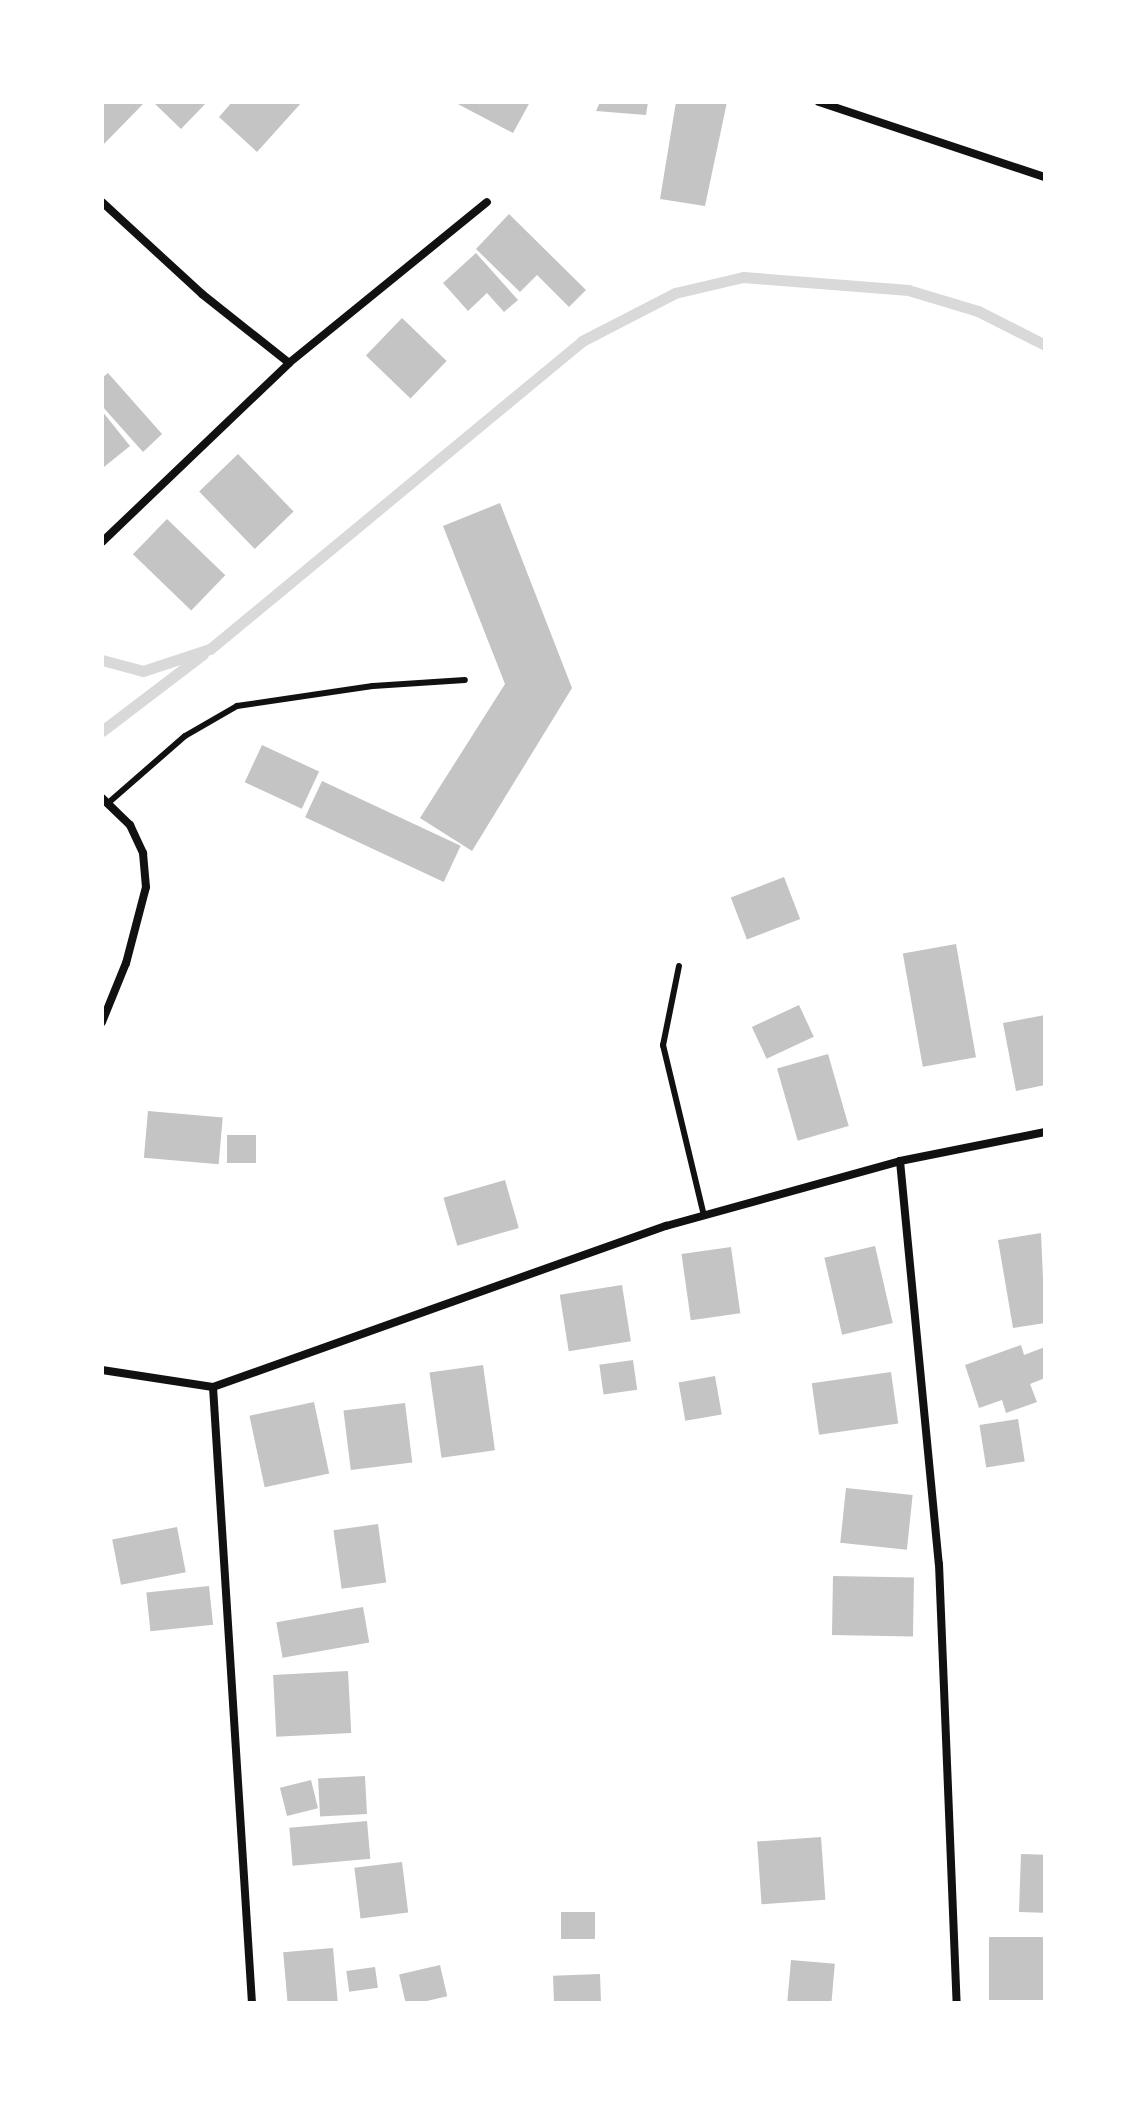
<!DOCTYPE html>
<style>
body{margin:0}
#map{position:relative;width:1147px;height:2105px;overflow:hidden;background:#fff;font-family:Overpass,sans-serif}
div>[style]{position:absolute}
.stream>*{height:11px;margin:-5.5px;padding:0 5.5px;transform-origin:5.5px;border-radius:5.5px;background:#d9d9d9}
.building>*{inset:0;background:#c4c4c4;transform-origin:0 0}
.service>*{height:6px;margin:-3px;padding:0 3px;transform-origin:3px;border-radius:3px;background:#111}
.minor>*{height:8px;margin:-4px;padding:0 4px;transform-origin:4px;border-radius:4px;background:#111}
span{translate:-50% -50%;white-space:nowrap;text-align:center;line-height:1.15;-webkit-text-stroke:6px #fff;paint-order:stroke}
.frame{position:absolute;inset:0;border:104px solid #fff;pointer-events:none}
</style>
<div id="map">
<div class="stream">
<div style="left:102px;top:660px;width:42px;rotate:15deg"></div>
<div style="left:143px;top:671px;width:71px;rotate:-18.2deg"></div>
<div style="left:210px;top:649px;width:483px;rotate:-39.6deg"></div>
<div style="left:582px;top:341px;width:105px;rotate:-27.3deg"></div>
<div style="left:675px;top:293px;width:70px;rotate:-13.2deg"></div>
<div style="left:743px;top:277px;width:166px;rotate:4.5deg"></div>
<div style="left:908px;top:290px;width:73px;rotate:16.7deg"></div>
<div style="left:978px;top:311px;width:75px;rotate:26.9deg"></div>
<div style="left:102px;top:731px;width:127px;rotate:-37.3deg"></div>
</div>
<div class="building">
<div style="clip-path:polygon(102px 102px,145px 102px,102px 146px)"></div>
<div style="clip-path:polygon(153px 102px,207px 102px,181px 129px)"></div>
<div style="clip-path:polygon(232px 102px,302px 102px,257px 152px,219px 117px)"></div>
<div style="clip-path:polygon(454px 102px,530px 102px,513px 133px)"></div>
<div style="clip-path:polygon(600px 102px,648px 102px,646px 115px,596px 111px)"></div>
<div style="clip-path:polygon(676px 102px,727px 102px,705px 206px,660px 199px)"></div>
<div style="clip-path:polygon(509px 214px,586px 290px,569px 307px,537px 275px,520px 292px,476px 249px)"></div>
<div style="clip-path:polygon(476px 253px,518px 300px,504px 312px,487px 293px,468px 311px,443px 283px)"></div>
<div style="left:402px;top:318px;width:62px;height:52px;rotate:44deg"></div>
<div style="clip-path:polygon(108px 373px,162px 434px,143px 452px,102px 406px,102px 378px)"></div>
<div style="clip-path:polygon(102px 411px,130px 446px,104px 467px,102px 465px)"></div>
<div style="left:238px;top:454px;width:80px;height:54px;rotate:46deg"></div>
<div style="clip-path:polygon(500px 503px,572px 688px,472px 851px,420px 818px,505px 684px,443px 526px)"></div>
<div style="left:167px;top:519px;width:81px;height:49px;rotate:44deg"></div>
<div style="left:262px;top:745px;width:63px;height:41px;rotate:25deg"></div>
<div style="left:322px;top:781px;width:153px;height:40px;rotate:25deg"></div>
<div style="left:784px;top:877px;width:45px;height:57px;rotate:69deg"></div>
<div style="left:956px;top:944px;width:115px;height:54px;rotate:80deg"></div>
<div style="left:799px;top:1005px;width:35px;height:52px;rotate:65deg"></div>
<div style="clip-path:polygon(1045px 1015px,1045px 1085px,1016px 1091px,1003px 1023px)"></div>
<div style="left:828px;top:1054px;width:75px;height:53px;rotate:74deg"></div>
<div style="left:148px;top:1111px;width:75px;height:47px;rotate:5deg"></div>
<div style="left:256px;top:1135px;width:28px;height:29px;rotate:90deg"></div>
<div style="left:505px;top:1180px;width:50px;height:64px;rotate:74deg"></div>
<div style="clip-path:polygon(1041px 1233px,1045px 1323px,1013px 1328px,998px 1240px)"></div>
<div style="left:875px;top:1246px;width:79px;height:52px;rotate:77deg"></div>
<div style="left:731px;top:1247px;width:67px;height:50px;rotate:82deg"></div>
<div style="left:622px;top:1285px;width:57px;height:63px;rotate:81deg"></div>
<div style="clip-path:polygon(1021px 1345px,1024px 1355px,1045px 1347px,1045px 1378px,1030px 1384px,1037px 1402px,1006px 1413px,1002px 1400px,979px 1408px,965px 1365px)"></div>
<div style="left:633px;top:1360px;width:30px;height:34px;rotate:82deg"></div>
<div style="left:483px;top:1365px;width:86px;height:54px;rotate:82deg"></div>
<div style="left:891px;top:1372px;width:52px;height:80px;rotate:82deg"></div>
<div style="left:715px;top:1376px;width:39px;height:37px;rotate:80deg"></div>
<div style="left:314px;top:1402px;width:73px;height:66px;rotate:78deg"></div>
<div style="left:405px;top:1403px;width:60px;height:62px;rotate:83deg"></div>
<div style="left:1018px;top:1419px;width:43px;height:39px;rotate:81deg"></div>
<div style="left:846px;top:1488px;width:67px;height:55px;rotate:6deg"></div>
<div style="left:378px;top:1524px;width:59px;height:45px;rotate:82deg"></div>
<div style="left:177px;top:1527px;width:46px;height:66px;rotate:79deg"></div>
<div style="left:833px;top:1576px;width:81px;height:59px;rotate:1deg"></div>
<div style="left:209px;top:1586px;width:39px;height:63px;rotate:84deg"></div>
<div style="left:363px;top:1607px;width:36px;height:88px;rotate:80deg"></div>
<div style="left:348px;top:1671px;width:62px;height:75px;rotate:87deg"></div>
<div style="left:365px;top:1776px;width:38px;height:47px;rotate:87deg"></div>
<div style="left:311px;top:1780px;width:29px;height:32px;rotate:76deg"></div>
<div style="left:367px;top:1821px;width:38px;height:78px;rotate:85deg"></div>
<div style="left:821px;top:1837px;width:63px;height:64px;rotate:86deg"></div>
<div style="left:1021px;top:1854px;width:24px;height:58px;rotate:2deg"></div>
<div style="left:402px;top:1862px;width:51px;height:48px;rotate:83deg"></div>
<div style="left:561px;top:1912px;width:34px;height:27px"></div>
<div style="left:989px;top:1937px;width:56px;height:63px"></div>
<div style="left:333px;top:1948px;width:55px;height:50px;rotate:85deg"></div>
<div style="left:791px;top:1960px;width:44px;height:43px;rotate:5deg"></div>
<div style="left:440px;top:1965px;width:32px;height:42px;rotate:77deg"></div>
<div style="left:375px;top:1967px;width:21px;height:29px;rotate:82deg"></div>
<div style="left:600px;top:1974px;width:29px;height:47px;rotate:88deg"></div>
</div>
<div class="service">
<div style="left:107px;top:804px;width:103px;rotate:-41.1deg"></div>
<div style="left:185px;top:736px;width:60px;rotate:-30deg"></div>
<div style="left:237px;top:706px;width:137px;rotate:-8.4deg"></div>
<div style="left:373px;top:686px;width:92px;rotate:-3.7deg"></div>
<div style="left:679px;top:966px;width:81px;rotate:101.4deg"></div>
<div style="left:663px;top:1045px;width:176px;rotate:76.5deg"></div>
</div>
<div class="minor">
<div style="left:819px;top:102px;width:238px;rotate:18.4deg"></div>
<div style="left:102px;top:202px;width:136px;rotate:42.6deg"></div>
<div style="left:202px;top:294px;width:111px;rotate:38.4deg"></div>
<div style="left:289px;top:363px;width:255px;rotate:-39.1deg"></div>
<div style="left:102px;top:542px;width:259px;rotate:-43.7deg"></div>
<div style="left:102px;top:798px;width:39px;rotate:44deg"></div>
<div style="left:130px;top:825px;width:31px;rotate:65deg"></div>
<div style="left:143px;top:853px;width:34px;rotate:85deg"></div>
<div style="left:146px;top:887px;width:79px;rotate:104.7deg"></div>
<div style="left:126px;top:963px;width:64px;rotate:112.1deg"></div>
<div style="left:900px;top:1161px;width:405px;rotate:84.5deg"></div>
<div style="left:939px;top:1564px;width:439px;rotate:87.7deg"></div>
<div style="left:102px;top:1370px;width:112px;rotate:8.7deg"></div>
<div style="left:213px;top:1387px;width:481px;rotate:-19.6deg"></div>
<div style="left:666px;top:1226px;width:243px;rotate:-15.5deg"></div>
<div style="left:900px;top:1161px;width:148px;rotate:-11.3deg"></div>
<div style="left:213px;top:1387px;width:617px;rotate:86.38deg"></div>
</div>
<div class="frame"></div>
</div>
